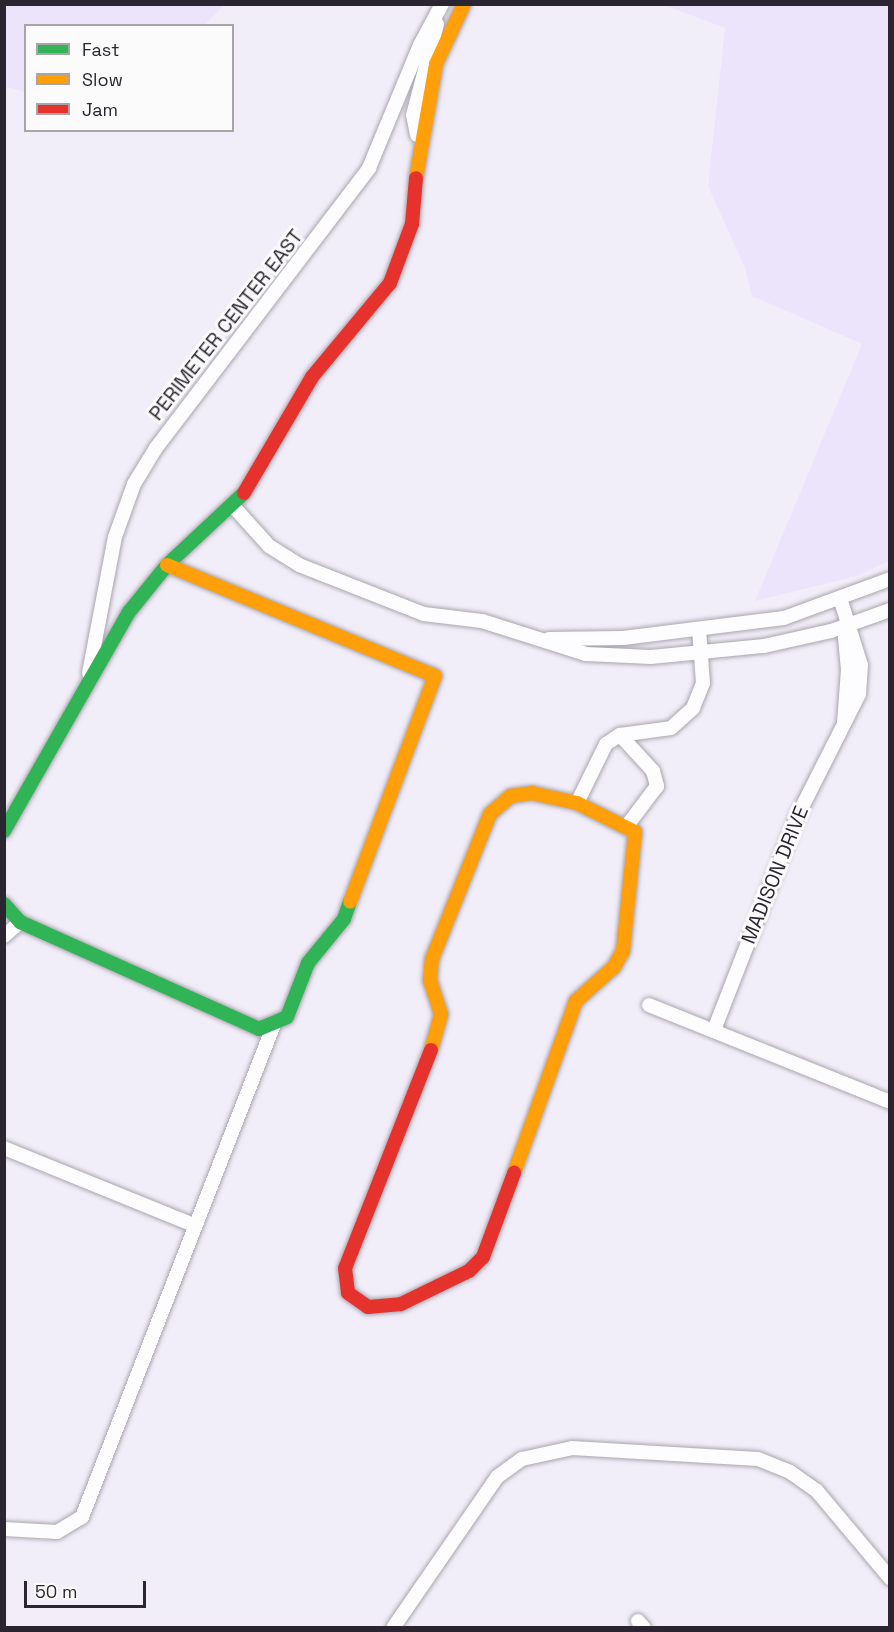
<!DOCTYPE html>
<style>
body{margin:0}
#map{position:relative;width:894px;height:1632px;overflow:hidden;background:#f2eef9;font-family:"Space Grotesk",sans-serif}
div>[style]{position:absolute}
.built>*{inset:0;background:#ece4fb}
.stream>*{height:4.5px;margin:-2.25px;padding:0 2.25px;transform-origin:2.25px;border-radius:2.25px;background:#cbc0db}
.roads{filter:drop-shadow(0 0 2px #a9a5af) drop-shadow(0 0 2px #a9a5af)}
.street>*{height:14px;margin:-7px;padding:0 7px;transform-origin:7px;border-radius:7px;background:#fdfcfe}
.fast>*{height:14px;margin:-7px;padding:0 7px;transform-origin:7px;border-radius:7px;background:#30b455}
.slow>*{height:14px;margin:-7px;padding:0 7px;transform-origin:7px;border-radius:7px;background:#ff9f0a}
.jam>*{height:14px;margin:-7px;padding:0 7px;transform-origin:7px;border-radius:7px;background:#e5322d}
span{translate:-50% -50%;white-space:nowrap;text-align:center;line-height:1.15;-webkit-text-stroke:6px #fbfbfb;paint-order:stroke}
.street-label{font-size:20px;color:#2a2531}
.frame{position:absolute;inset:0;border:6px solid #2a2531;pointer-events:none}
.legend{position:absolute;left:24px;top:24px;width:210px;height:108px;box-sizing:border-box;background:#fbfbfb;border:2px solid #a7a5aa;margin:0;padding:8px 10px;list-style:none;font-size:18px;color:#2a2531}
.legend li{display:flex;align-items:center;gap:12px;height:30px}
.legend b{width:30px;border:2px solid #a7a5aa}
.scale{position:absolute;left:24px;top:1581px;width:122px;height:27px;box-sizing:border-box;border:3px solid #2a2531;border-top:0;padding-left:8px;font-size:18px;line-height:21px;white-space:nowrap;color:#2a2531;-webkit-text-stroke:4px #fbfbfb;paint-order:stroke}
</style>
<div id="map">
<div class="built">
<div style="clip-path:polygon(5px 4px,225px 4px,225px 5px,205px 25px,26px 26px,25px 92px,5px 87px)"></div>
<div style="clip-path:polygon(664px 5px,889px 5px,889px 561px,857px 576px,755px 601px,862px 344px,752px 296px,745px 268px,708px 186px,725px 28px)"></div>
</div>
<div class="stream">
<div style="left:4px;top:1627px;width:3px;rotate:18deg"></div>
</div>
<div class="roads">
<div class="street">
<div style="left:417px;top:135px;width:20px;rotate:-101deg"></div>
<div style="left:413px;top:115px;width:94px;rotate:-75.2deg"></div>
<div style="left:233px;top:506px;width:54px;rotate:48deg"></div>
<div style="left:269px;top:546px;width:36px;rotate:32deg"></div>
<div style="left:299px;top:565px;width:134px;rotate:21.4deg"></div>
<div style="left:424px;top:614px;width:58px;rotate:6.9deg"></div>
<div style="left:482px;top:621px;width:109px;rotate:17.6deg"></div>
<div style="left:586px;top:654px;width:65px;rotate:2.6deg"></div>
<div style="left:651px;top:657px;width:114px;rotate:-5.6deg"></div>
<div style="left:764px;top:646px;width:69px;rotate:-12.6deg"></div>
<div style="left:831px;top:631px;width:63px;rotate:-19.6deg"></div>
<div style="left:844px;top:627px;width:43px;rotate:84.7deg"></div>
<div style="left:848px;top:670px;width:53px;rotate:94.3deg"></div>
<div style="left:549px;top:639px;width:74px;rotate:-0.8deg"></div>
<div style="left:623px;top:638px;width:162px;rotate:-7.1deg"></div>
<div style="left:784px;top:618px;width:113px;rotate:-20.2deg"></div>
<div style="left:89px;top:673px;width:138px;rotate:-79.2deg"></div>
<div style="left:115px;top:537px;width:56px;rotate:-70.3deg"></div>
<div style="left:134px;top:484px;width:42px;rotate:-58.6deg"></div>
<div style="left:156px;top:448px;width:352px;rotate:-52.7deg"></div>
<div style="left:369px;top:168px;width:133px;rotate:-67.5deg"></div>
<div style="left:420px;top:45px;width:47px;rotate:-61.8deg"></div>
<div style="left:620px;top:735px;width:49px;rotate:47.5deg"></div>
<div style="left:653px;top:771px;width:16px;rotate:75deg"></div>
<div style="left:657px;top:786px;width:51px;rotate:127.1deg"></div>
<div style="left:577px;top:803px;width:66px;rotate:-63.8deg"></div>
<div style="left:606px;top:744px;width:17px;rotate:-33deg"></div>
<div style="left:620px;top:735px;width:51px;rotate:-7.8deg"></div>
<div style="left:671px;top:728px;width:30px;rotate:-42deg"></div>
<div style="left:693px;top:708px;width:27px;rotate:-68deg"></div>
<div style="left:703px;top:683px;width:54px;rotate:-94.2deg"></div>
<div style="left:4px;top:936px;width:21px;rotate:-41deg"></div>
<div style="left:649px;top:1005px;width:260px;rotate:21.9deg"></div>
<div style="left:714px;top:1030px;width:229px;rotate:-68.7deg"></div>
<div style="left:797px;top:817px;width:138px;rotate:-63.2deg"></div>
<div style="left:859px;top:694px;width:29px;rotate:-86deg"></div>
<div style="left:861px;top:665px;width:67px;rotate:-107.4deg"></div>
<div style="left:4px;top:1148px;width:205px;rotate:22.1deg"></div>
<div style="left:4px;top:1529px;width:53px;rotate:3.2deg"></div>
<div style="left:57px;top:1532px;width:29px;rotate:-31deg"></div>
<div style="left:82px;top:1517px;width:531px;rotate:-68.7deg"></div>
<div style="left:638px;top:1621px;width:9px;rotate:49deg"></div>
<div style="left:393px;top:1628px;width:183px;rotate:-55.4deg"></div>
<div style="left:497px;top:1477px;width:31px;rotate:-36deg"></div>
<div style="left:522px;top:1459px;width:51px;rotate:-12.4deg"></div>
<div style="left:572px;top:1448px;width:186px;rotate:3.4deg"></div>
<div style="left:758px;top:1459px;width:35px;rotate:22deg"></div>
<div style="left:790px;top:1472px;width:33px;rotate:35deg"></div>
<div style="left:817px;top:1491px;width:114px;rotate:50deg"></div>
</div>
<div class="fast">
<div style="left:4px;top:831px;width:252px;rotate:-60.3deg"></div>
<div style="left:129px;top:612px;width:60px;rotate:-51deg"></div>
<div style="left:167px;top:565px;width:105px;rotate:-43.1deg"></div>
<div style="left:4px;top:904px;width:24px;rotate:48deg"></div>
<div style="left:20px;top:922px;width:262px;rotate:24.1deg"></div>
<div style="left:259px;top:1029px;width:30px;rotate:-23deg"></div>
<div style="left:287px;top:1017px;width:58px;rotate:-68.7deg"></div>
<div style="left:308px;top:963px;width:57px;rotate:-50.7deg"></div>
<div style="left:344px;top:919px;width:18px;rotate:-71deg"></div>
</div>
<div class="slow">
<div style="left:416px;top:178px;width:116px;rotate:-80deg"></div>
<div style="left:436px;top:64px;width:66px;rotate:-65deg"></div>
<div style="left:167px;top:565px;width:290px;rotate:22.5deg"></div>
<div style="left:435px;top:676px;width:241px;rotate:110.6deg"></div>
<div style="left:431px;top:1050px;width:37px;rotate:-74deg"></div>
<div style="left:441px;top:1014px;width:35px;rotate:-108deg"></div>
<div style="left:430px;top:981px;width:22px;rotate:-85deg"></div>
<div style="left:432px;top:959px;width:156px;rotate:-68.2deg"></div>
<div style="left:490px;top:814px;width:28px;rotate:-41deg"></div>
<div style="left:511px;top:796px;width:21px;rotate:-8deg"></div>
<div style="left:514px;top:1173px;width:183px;rotate:-70.2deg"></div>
<div style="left:576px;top:1001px;width:51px;rotate:-41.8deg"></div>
<div style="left:614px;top:967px;width:18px;rotate:-61deg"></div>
<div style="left:623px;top:951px;width:120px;rotate:-84.2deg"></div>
<div style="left:635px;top:832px;width:65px;rotate:-153.4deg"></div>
<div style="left:577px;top:803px;width:46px;rotate:-167.5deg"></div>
</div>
<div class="jam">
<div style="left:244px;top:493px;width:134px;rotate:-59.6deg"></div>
<div style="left:312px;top:377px;width:122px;rotate:-50.3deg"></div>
<div style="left:390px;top:283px;width:63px;rotate:-69.6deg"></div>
<div style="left:412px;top:224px;width:46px;rotate:-85deg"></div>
<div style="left:431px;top:1050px;width:234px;rotate:111.5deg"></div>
<div style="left:345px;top:1268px;width:25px;rotate:83deg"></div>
<div style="left:348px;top:1293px;width:24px;rotate:35deg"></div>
<div style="left:368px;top:1307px;width:33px;rotate:-5deg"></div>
<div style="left:401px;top:1304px;width:76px;rotate:-25.9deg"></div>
<div style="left:469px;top:1271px;width:20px;rotate:-45deg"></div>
<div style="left:483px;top:1257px;width:90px;rotate:-69.7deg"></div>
</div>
</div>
<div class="street-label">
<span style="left:226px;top:325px;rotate:-52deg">PERIMETER CENTER EAST</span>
<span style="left:775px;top:875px;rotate:-68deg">MADISON DRIVE</span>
</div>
<div class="frame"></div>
<ul class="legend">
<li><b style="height:8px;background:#30b455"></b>Fast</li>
<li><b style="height:8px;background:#ff9f0a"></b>Slow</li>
<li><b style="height:8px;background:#e5322d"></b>Jam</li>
</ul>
<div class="scale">50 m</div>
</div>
